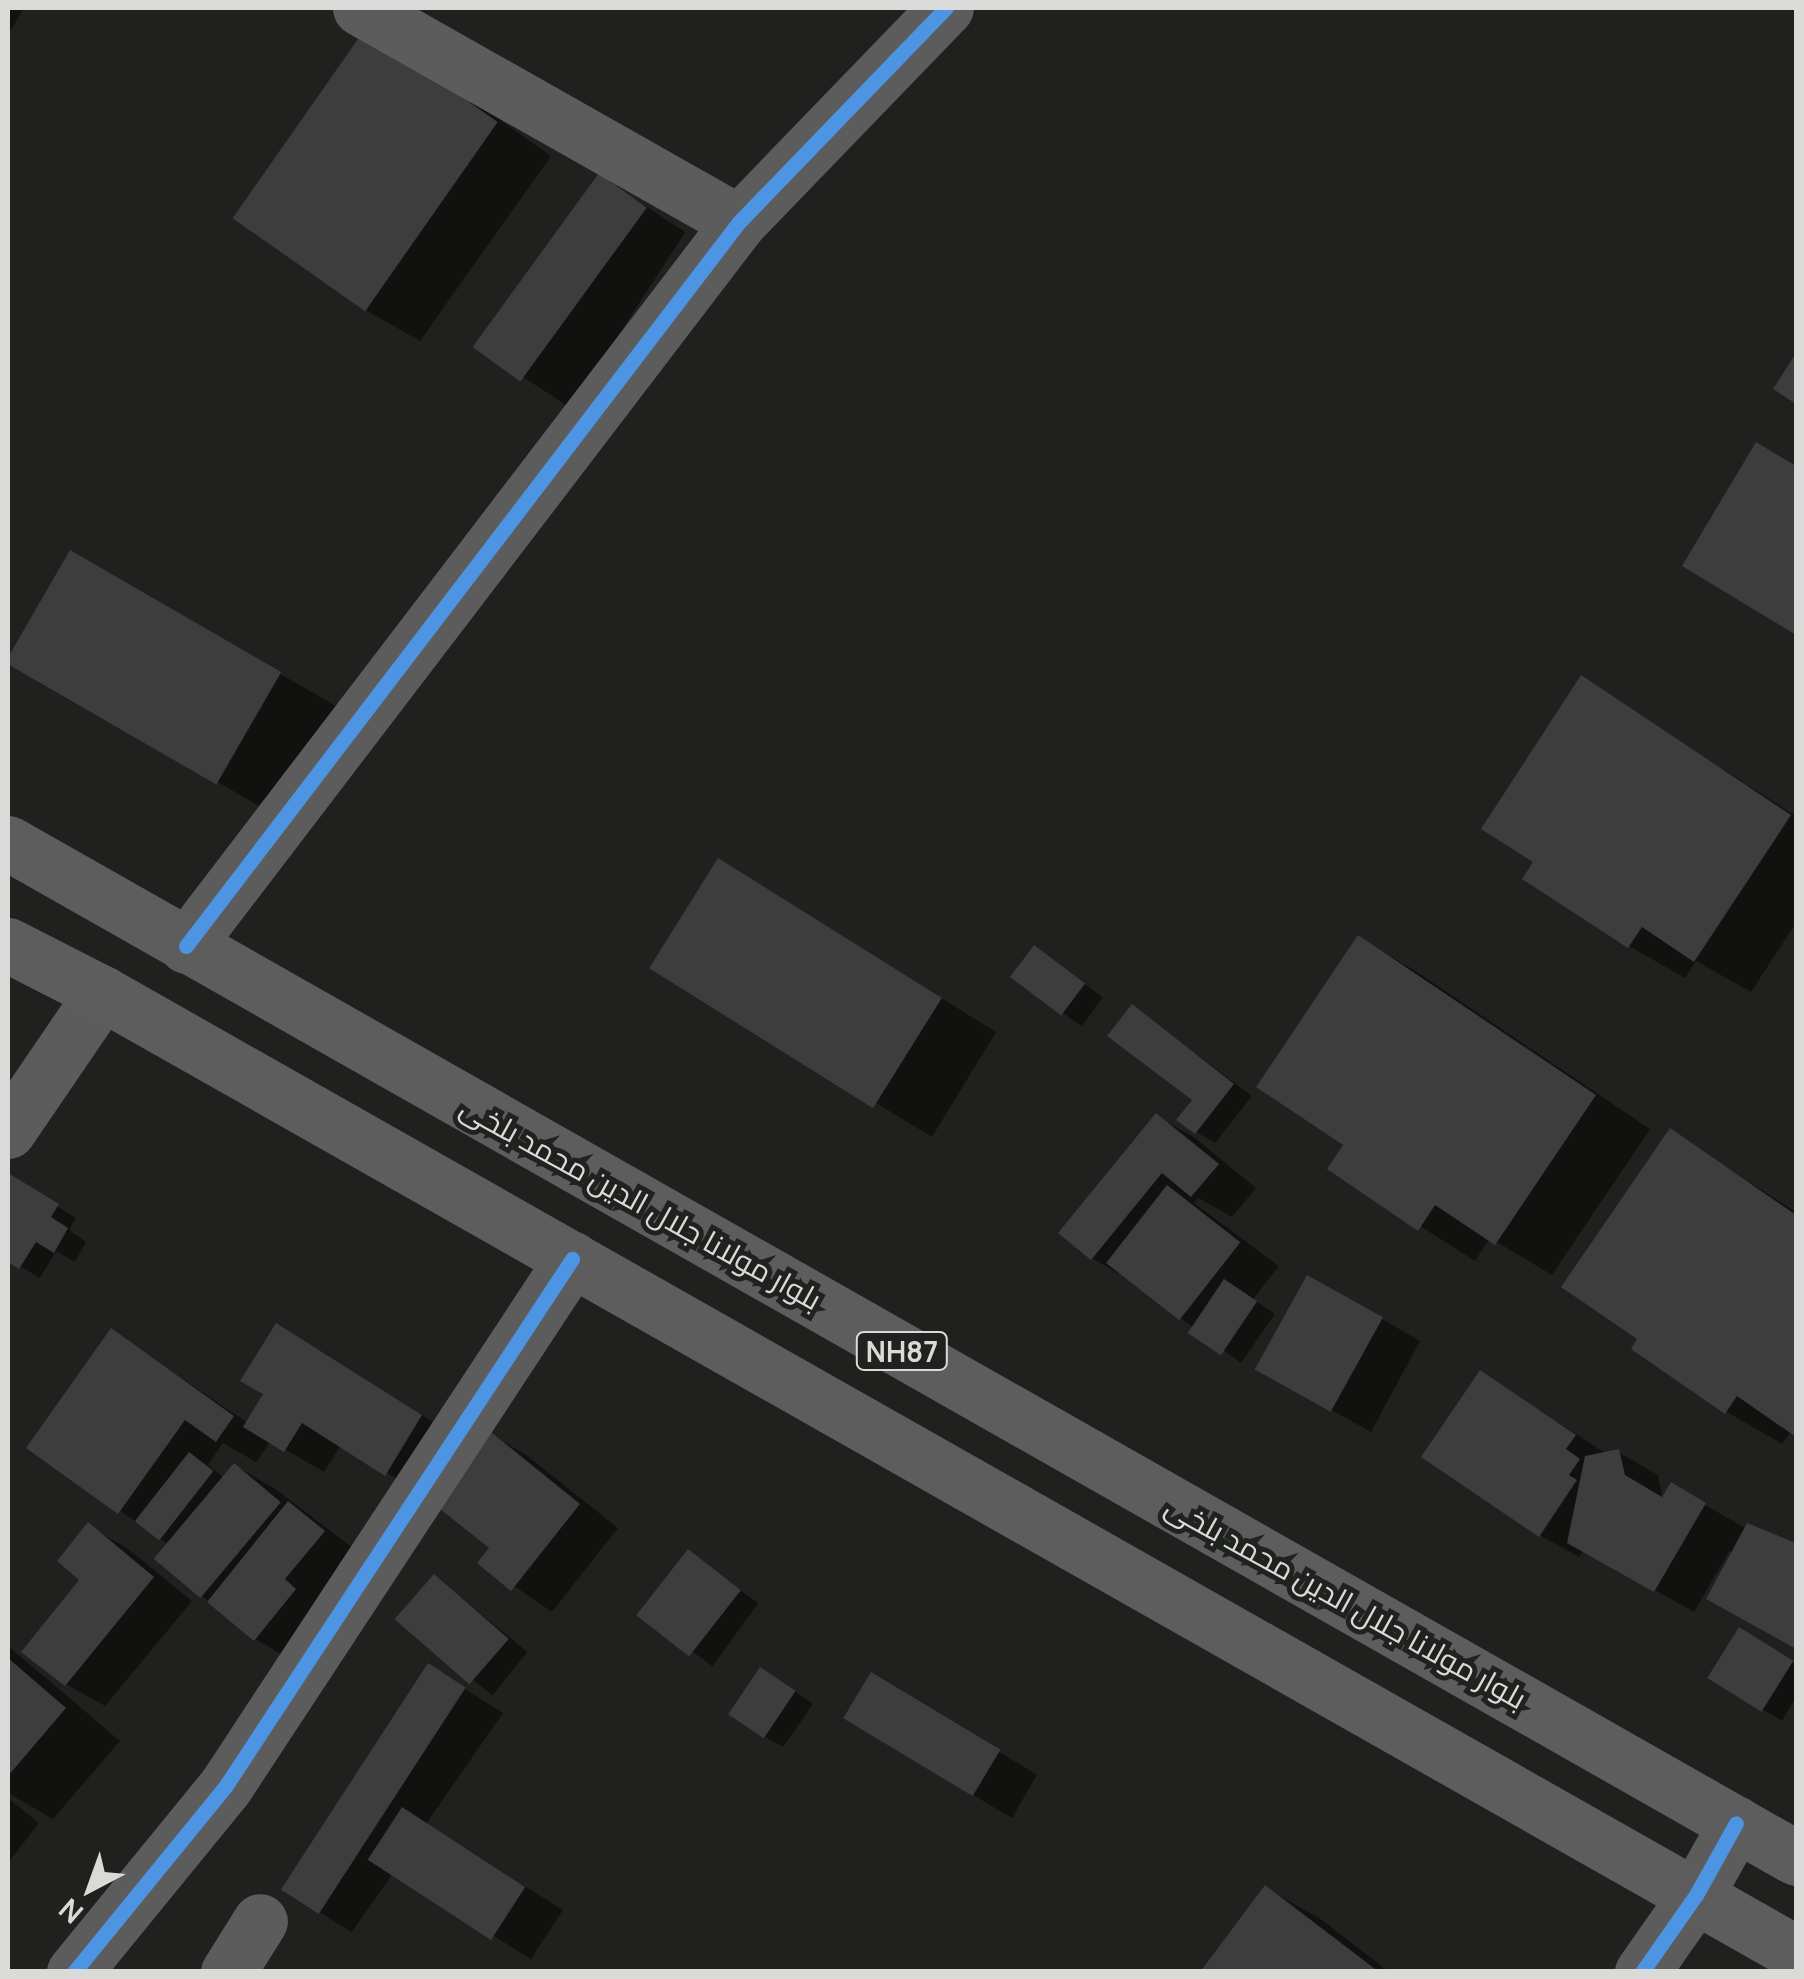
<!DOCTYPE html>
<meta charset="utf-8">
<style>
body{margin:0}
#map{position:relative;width:1804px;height:1979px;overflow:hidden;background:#20211f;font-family:Manrope,Cairo,sans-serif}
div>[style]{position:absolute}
.shadow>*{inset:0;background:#0007;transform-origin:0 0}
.building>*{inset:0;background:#3c3d3c;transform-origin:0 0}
.street>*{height:55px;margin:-27.5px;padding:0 27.5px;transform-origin:27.5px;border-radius:27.5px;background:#5c5c5c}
.primary>*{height:55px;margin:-27.5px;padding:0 27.5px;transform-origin:27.5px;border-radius:27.5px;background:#5c5d5c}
.cycleway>*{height:15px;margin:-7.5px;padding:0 7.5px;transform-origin:7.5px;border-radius:7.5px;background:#4d94e3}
span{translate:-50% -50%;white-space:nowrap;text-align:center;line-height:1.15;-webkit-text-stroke:10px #1f221e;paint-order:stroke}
.shield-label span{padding:2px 8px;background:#1f221e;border:2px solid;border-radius:8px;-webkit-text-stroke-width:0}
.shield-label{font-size:28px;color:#dadbd9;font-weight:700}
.street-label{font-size:30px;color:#dadbd9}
.frame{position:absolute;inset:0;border:10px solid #dadbd9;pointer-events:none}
.north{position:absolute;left:40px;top:1839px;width:100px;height:100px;-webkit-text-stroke:8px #1f221e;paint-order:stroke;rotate:221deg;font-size:28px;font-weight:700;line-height:40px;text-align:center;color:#dadbd9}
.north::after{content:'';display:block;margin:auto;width:35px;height:45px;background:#dadbd9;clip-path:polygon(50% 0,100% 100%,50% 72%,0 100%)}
</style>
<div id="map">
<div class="shadow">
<div style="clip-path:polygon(8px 8px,24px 8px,8px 35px)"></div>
<div style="clip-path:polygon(421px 64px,551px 156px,420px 341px,364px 309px)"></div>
<div style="left:599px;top:176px;width:103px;height:210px;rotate:33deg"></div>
<div style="clip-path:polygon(1757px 445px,1796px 468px,1796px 632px,1685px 565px)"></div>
<div style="left:71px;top:553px;width:306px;height:125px;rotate:30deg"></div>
<div style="clip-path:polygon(1582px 679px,1796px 816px,1796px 923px,1751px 992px,1696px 961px,1685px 978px,1629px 946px,1536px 861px)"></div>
<div style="clip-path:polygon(774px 894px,996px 1032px,932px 1137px,652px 967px)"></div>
<div style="clip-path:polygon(1359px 938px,1414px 970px,1650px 1129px,1552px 1275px,1490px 1238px,1475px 1261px,1330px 1169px,1346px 1144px)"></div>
<div style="left:1035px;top:948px;width:84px;height:36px;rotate:36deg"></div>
<div style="clip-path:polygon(1133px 1007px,1252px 1096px,1215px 1143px,1196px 1132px,1195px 1100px)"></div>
<div style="clip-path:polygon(1157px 1116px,1195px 1138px,1256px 1188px,1232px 1217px,1198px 1198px,1194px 1203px,1279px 1266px,1253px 1299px,1275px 1314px,1241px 1363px,1131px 1281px,1092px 1258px)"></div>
<div style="clip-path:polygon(1670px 1131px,1796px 1212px,1796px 1434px,1791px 1431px,1782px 1444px,1727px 1412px,1640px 1338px)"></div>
<div style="clip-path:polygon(8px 1175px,76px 1218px,69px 1230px,86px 1242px,75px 1262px,56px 1251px,40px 1278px,8px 1259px)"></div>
<div style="clip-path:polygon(1382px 1319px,1420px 1341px,1371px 1432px,1297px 1391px)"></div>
<div style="clip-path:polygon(112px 1331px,248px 1423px,316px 1348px,460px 1439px,425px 1496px,341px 1445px,324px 1472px,271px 1441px,256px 1462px,223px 1443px,208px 1465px,224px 1478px,235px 1466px,274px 1488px,362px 1555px,294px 1661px,255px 1639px,201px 1595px,168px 1544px,30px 1448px)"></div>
<div style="clip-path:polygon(1481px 1373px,1607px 1454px,1618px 1452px,1658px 1475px,1663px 1501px,1672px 1486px,1747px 1529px,1796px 1546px,1796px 1647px,1748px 1621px,1730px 1550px,1694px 1612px,1584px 1550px,1579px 1557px,1540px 1535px)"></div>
<div style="clip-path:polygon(486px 1432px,525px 1454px,618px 1528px,552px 1612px,481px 1563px,493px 1547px)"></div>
<div style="clip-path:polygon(88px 1526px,127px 1548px,192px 1601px,105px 1706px,66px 1684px)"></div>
<div style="left:688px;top:1552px;width:87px;height:78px;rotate:36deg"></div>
<div style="left:435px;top:1577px;width:119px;height:56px;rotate:39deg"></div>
<div style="clip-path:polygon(1759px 1641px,1796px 1665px,1796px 1697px,1782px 1721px,1710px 1678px)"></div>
<div style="clip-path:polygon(8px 1646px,120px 1741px,53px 1819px,8px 1793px)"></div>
<div style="clip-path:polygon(429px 1666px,503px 1713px,426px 1824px,563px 1910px,531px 1959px,393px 1873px,352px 1932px,314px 1909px)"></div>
<div style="clip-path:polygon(780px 1681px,813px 1704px,783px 1747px,764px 1736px)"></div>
<div style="clip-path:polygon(910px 1697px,1037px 1775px,1012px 1818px,973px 1795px)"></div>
<div style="clip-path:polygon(8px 1798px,39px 1823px,8px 1863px)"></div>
<div style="clip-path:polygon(1266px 1888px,1322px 1920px,1389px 1972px,1203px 1972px)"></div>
</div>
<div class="building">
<div style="left:365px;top:29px;width:162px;height:231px;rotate:35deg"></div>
<div style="left:599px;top:173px;width:59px;height:215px;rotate:36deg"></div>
<div style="clip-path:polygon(1796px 353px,1796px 404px,1773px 389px)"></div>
<div style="clip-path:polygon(1756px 442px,1796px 466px,1796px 635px,1682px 566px)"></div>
<div style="left:70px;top:550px;width:244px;height:130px;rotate:30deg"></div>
<div style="clip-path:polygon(1581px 675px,1791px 815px,1694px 962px,1642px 927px,1628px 948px,1522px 879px,1533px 862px,1481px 829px)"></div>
<div style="left:718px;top:858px;width:264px;height:130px;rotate:32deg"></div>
<div style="clip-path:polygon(1358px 935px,1596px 1095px,1495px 1245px,1435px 1205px,1418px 1231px,1327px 1169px,1343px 1145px,1256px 1087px)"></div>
<div style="left:1034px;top:945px;width:64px;height:40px;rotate:37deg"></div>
<div style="clip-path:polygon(1132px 1004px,1234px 1084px,1195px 1134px,1176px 1120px,1192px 1100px,1107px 1036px)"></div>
<div style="clip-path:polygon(1156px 1113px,1219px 1164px,1191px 1197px,1162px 1173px,1091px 1260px,1058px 1233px)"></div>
<div style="clip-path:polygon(1670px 1128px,1796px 1215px,1796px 1437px,1737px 1396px,1725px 1414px,1631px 1349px,1637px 1339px,1561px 1287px)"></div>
<div style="clip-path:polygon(8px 1173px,59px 1204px,51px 1217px,68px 1228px,54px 1253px,36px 1242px,19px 1269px,8px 1262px)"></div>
<div style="left:1167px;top:1185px;width:93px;height:99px;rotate:38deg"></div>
<div style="left:1307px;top:1275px;width:87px;height:108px;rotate:29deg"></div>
<div style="left:1224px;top:1279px;width:40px;height:65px;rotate:34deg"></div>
<div style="clip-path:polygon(276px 1323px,422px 1415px,385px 1476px,302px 1423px,284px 1452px,243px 1427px,263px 1394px,240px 1381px)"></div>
<div style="clip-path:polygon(111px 1328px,234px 1416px,216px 1442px,185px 1420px,118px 1514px,26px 1448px)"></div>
<div style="clip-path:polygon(1480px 1370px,1576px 1435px,1566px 1449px,1580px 1459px,1569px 1475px,1577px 1480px,1539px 1537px,1421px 1457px)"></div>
<div style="clip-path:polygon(486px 1428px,580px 1504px,511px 1591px,477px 1563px,489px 1548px,429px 1500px)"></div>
<div style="clip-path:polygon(1619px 1449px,1625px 1475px,1662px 1497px,1671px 1482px,1706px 1503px,1654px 1592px,1567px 1543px,1585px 1456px)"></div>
<div style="left:189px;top:1452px;width:31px;height:88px;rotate:38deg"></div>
<div style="left:234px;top:1463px;width:61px;height:125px;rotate:40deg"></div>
<div style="clip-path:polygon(288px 1501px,325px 1531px,285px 1579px,296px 1589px,254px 1641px,207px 1602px)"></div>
<div style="clip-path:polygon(88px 1522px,154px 1577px,65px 1686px,21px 1652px,79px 1580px,57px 1561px)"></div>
<div style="clip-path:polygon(1747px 1523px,1796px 1543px,1796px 1649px,1706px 1599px)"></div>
<div style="left:688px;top:1549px;width:67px;height:84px;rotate:38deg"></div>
<div style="left:434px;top:1574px;width:99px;height:60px;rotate:41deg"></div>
<div style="left:1739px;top:1627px;width:64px;height:60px;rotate:32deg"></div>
<div style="clip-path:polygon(8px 1658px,66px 1708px,8px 1776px)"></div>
<div style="left:428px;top:1663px;width:45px;height:270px;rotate:33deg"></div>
<div style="left:760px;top:1667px;width:43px;height:57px;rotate:34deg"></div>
<div style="left:871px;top:1672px;width:151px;height:54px;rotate:31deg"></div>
<div style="left:402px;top:1807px;width:147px;height:63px;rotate:33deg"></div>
<div style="clip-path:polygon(1265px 1885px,1379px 1972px,1200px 1972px)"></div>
</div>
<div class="street">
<div style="left:360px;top:8px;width:435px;rotate:29.5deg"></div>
<div style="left:186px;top:946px;width:911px;rotate:-52.63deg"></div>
<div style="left:739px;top:222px;width:298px;rotate:-46deg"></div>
<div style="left:8px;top:1131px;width:167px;rotate:-55.7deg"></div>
<div style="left:74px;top:1972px;width:239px;rotate:-50.8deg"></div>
<div style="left:225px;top:1787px;width:632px;rotate:-56.69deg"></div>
<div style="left:228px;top:1972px;width:60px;rotate:-57.9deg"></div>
<div style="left:1642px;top:1972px;width:94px;rotate:-55deg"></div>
<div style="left:1696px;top:1895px;width:82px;rotate:-60.9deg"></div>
</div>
<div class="primary">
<div style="left:8px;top:843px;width:2056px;rotate:29.58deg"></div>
<div style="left:8px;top:945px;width:106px;rotate:27.1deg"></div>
<div style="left:102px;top:993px;width:1947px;rotate:29.54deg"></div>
</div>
<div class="cycleway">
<div style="left:186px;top:946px;width:911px;rotate:-52.63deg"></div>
<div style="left:739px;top:222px;width:298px;rotate:-46deg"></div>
<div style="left:74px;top:1972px;width:239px;rotate:-50.8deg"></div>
<div style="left:225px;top:1787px;width:632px;rotate:-56.69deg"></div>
<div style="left:1642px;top:1972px;width:94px;rotate:-55deg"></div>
<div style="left:1696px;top:1895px;width:82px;rotate:-60.9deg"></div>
</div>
<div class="shield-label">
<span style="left:902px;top:1351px">NH87</span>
</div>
<div class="street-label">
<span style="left:641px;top:1203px;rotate:29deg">بلوار مولانا جلال الدین محمد بلخی</span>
<span style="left:1346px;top:1602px;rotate:29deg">بلوار مولانا جلال الدین محمد بلخی</span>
</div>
<div class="frame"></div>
<div class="north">N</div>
</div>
